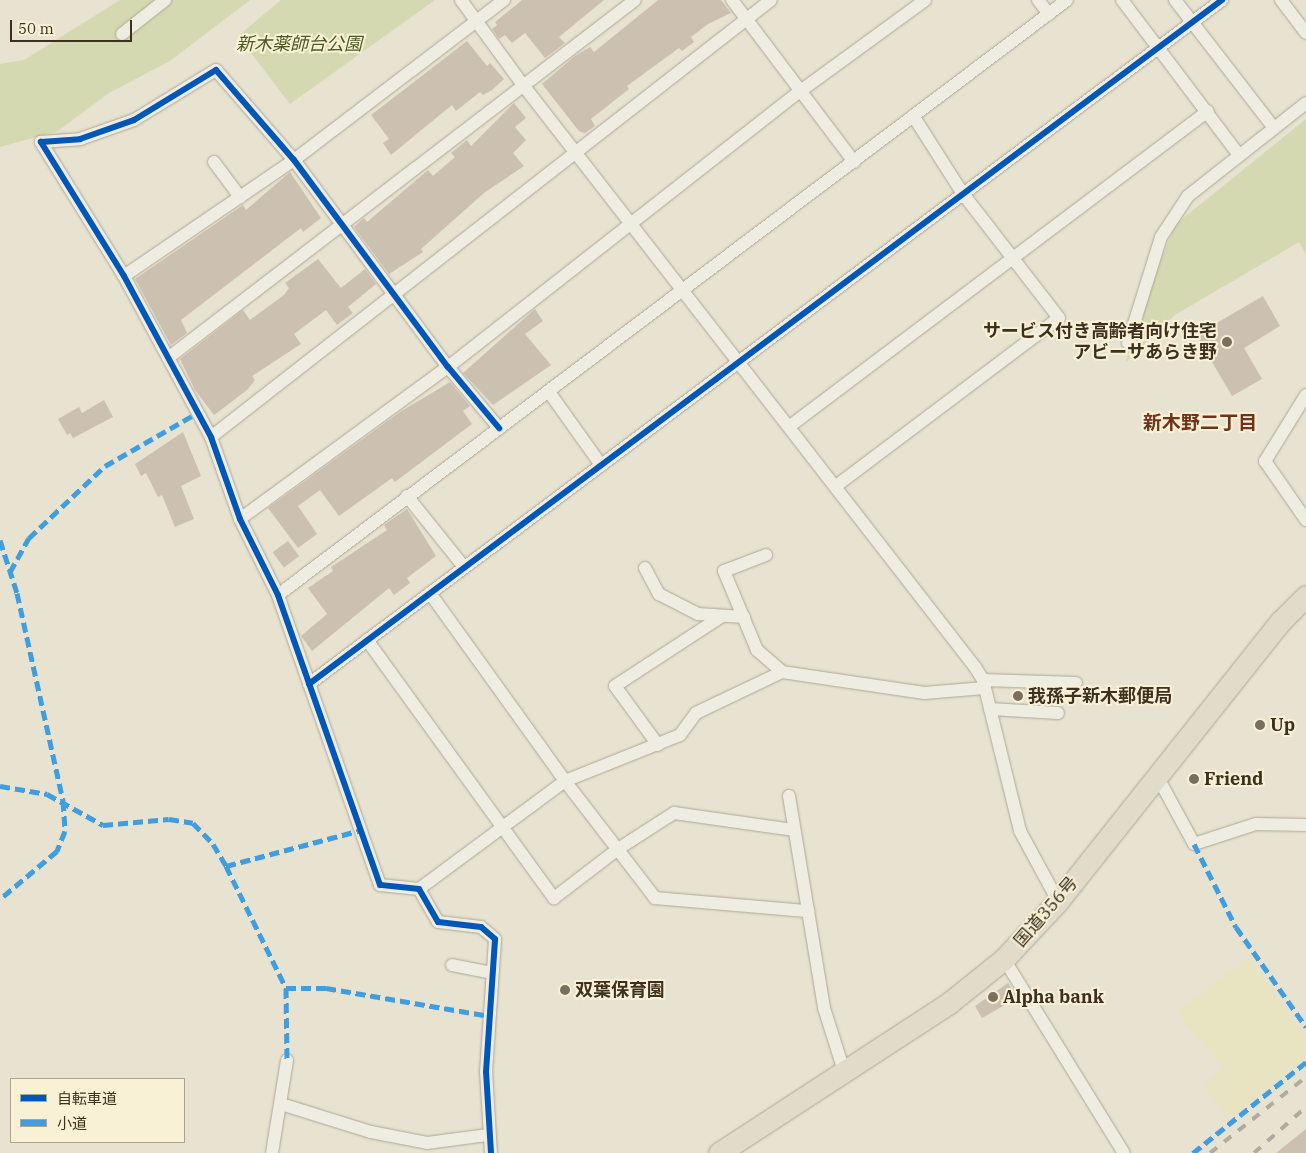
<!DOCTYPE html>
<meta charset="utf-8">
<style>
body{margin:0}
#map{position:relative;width:1306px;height:1153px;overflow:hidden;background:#e8e2d0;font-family:"IBM Plex Serif","Noto Sans JP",serif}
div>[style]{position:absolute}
.farmland>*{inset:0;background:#e8e3c0}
.green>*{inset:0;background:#d5d9b1}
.building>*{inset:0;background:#ccc1b0;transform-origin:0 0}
.roads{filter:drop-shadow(0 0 1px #ada798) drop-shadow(0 0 1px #ada798)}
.minor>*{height:12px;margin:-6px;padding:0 6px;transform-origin:6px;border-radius:6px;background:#efece2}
.trunk>*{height:21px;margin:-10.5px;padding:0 10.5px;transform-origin:10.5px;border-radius:10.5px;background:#e1dbca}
.rail>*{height:4px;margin-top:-2px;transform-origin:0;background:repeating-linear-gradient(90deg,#afaba1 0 9px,transparent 0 18px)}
.quiet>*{height:5px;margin-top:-2.5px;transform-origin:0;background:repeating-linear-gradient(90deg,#3f9de0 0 10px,transparent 0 15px)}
.cycleway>*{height:6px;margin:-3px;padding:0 3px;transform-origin:3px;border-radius:3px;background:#0057b8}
.dots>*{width:14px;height:14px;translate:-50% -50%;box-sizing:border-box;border:2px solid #f9f1d6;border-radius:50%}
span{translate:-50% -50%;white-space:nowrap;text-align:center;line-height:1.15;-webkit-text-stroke:4px #f9f1d6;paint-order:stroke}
.park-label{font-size:18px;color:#4a5c23;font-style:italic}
.poi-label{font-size:18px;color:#3e301e;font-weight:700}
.right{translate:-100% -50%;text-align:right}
.left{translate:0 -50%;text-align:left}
.street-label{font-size:18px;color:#3e301e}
.neighbourhood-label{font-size:19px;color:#6f321a;font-weight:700}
.legend{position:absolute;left:10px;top:1078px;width:175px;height:65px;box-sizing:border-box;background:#f9f1d6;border:1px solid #aea48c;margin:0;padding:6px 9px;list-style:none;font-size:15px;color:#3e301e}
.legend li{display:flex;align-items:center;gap:10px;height:25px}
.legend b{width:25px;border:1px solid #aea48c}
.scale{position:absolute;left:10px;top:20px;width:122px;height:22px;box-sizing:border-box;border:2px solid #3e301e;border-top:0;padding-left:6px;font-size:15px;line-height:18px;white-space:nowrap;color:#3e301e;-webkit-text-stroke:4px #f9f1d6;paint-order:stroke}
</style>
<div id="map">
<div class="farmland">
<div style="clip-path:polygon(1249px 958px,1306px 1038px,1306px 1057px,1230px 1118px,1204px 1087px,1222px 1067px,1177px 1012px)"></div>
</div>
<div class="green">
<div style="clip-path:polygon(120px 0,250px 0,170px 61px,109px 93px,58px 131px,0 147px,0 64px,24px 60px)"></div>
<div style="clip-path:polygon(281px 0,435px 0,290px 104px,238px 36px)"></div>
<div style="clip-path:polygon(1306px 119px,1306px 254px,1299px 242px,1175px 315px,1126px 362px,1138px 312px,1176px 224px)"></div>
</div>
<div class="building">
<div style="clip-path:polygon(522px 0,604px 0,559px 37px,565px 43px,545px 58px,525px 33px,512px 43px,505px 35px,499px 39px,492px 29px,497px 25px,495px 22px)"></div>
<div style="clip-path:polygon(658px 0,721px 0,731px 13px,708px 24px,691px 37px,694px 42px,682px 51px,679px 48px,627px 86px,629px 89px,591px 119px,595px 126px,585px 133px,579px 131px,542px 84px,575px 56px,590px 47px,594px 52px)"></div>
<div style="clip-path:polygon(467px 41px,487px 66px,490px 63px,504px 79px,492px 90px,483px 95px,480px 92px,456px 111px,452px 105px,391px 155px,383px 143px,389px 139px,371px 115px)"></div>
<div style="clip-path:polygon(514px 103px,526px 118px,515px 127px,526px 140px,513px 153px,524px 166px,484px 193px,421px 249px,423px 252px,389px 274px,354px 227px,364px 218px,367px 222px,428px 170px,433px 176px,455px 157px,451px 153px,467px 140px,471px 146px)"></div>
<div style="clip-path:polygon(290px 172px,321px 218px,303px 232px,301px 228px,181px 320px,187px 333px,171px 345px,135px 279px,243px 205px,246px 210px)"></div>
<div style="clip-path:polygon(318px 259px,341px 288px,365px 269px,376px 284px,348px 307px,353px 313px,337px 325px,326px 310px,294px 334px,301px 344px,252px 376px,255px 380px,247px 390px,214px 415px,195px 390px,180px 359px,243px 310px,250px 320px,284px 295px,289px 288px,285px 283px)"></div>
<div style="clip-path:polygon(1263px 296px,1280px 326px,1244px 348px,1262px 379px,1232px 396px,1196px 335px)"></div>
<div style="clip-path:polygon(535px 309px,543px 321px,525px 334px,551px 365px,493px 405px,463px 373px)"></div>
<div style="clip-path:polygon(450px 382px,470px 406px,463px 411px,472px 424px,395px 482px,392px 478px,339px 516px,320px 490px,298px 506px,317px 534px,298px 548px,268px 508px,400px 412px)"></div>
<div style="clip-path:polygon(104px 400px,113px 417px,73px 438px,70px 433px,67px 435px,58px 419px,79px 407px,82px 413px)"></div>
<div style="clip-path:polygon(183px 432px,201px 476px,181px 486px,194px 519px,175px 527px,162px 495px,158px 497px,146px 473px,141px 476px,135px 464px)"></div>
<div style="clip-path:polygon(407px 509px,436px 556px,407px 578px,410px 583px,394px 595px,389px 588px,312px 651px,301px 636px,327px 614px,308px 588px,333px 571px,331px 567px,387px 530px,384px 525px)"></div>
<div style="left:288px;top:541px;width:19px;height:19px;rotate:54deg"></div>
<div style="clip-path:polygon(1008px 983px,1017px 998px,982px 1018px,975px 1006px)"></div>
<div style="clip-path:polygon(1306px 1129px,1306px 1153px,1276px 1153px)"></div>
</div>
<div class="roads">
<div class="minor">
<div style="left:461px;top:0;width:105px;rotate:53.9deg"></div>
<div style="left:523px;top:85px;width:737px;rotate:52.17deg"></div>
<div style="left:975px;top:667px;width:15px;rotate:58deg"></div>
<div style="left:983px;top:680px;width:155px;rotate:76.2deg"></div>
<div style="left:1020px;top:831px;width:80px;rotate:61.5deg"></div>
<div style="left:732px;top:0;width:203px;rotate:53deg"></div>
<div style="left:1038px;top:0;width:18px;rotate:52deg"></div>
<div style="left:1122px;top:0;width:194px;rotate:53deg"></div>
<div style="left:1175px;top:0;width:162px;rotate:52.3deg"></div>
<div style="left:1281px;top:0;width:41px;rotate:52.9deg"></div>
<div style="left:122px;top:34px;width:55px;rotate:-38.3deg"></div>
<div style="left:214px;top:162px;width:44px;rotate:53.4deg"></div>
<div style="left:124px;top:276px;width:206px;rotate:-34.3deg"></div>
<div style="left:294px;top:160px;width:264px;rotate:-37.3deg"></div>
<div style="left:1128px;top:343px;width:111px;rotate:-72.7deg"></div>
<div style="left:1161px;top:237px;width:49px;rotate:-56.6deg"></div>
<div style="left:1188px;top:196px;width:150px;rotate:-38.2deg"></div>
<div style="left:168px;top:358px;width:588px;rotate:-37.47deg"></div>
<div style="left:549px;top:392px;width:90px;rotate:54.5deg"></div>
<div style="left:1306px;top:395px;width:78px;rotate:121.8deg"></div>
<div style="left:1265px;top:461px;width:72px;rotate:55.2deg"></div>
<div style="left:790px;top:426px;width:523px;rotate:-37deg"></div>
<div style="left:211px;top:437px;width:710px;rotate:-37.97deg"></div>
<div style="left:836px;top:486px;width:279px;rotate:-37deg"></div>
<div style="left:1059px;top:318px;width:157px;rotate:-127.7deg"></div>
<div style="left:963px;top:194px;width:91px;rotate:-122.5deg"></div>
<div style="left:407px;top:496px;width:91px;rotate:51.2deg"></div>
<div style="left:240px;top:519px;width:258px;rotate:-36.2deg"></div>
<div style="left:448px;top:367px;width:446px;rotate:-38.1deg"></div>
<div style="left:799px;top:92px;width:156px;rotate:-36.1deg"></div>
<div style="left:766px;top:555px;width:45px;rotate:159.1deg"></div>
<div style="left:724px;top:571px;width:86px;rotate:67.3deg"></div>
<div style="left:757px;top:650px;width:33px;rotate:41deg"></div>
<div style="left:782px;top:672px;width:144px;rotate:8.4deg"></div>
<div style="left:924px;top:693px;width:61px;rotate:-4.7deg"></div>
<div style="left:645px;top:568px;width:30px;rotate:62deg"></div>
<div style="left:659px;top:594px;width:44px;rotate:27.1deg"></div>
<div style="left:698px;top:614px;width:46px;rotate:3.7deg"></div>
<div style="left:430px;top:593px;width:231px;rotate:54.3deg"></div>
<div style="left:565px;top:781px;width:148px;rotate:52.4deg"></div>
<div style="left:655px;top:898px;width:154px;rotate:4.9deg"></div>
<div style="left:278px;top:595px;width:988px;rotate:-37.02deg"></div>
<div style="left:367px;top:640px;width:319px;rotate:54.1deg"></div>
<div style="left:554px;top:898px;width:81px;rotate:-37.4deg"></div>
<div style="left:618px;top:849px;width:67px;rotate:-32.7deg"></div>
<div style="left:674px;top:813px;width:120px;rotate:8.1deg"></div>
<div style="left:983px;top:680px;width:93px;rotate:1.8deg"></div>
<div style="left:309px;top:684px;width:1141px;rotate:-36.84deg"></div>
<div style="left:990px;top:709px;width:68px;rotate:3.4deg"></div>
<div style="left:658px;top:745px;width:73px;rotate:-126.1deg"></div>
<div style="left:615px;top:686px;width:128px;rotate:-33.2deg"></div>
<div style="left:1157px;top:776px;width:77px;rotate:61.4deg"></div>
<div style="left:1194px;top:844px;width:65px;rotate:-17.9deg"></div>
<div style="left:1256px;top:824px;width:50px;rotate:1.1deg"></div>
<div style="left:789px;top:796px;width:215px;rotate:80.6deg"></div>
<div style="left:824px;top:1008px;width:66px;rotate:72.4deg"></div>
<div style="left:419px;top:889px;width:182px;rotate:-36.5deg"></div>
<div style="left:565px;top:781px;width:124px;rotate:-21.8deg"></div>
<div style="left:680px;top:735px;width:27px;rotate:-54deg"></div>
<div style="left:696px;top:713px;width:95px;rotate:-25.5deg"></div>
<div style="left:1004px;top:959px;width:228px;rotate:58.3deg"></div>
<div style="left:452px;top:965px;width:41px;rotate:11.3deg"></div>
<div style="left:281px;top:1104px;width:94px;rotate:17.3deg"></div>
<div style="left:371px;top:1132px;width:57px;rotate:11.1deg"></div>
<div style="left:427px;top:1143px;width:62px;rotate:-7.5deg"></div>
<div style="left:272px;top:1153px;width:94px;rotate:-80.8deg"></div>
<div style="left:491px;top:1153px;width:81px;rotate:-93.5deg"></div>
<div style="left:486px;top:1072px;width:133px;rotate:-86.1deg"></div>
<div style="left:495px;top:939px;width:18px;rotate:-139deg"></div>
<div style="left:481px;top:927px;width:43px;rotate:-173.4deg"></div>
<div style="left:438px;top:922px;width:38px;rotate:-120deg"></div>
<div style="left:419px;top:889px;width:39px;rotate:-174deg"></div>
<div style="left:380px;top:885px;width:307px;rotate:-109.4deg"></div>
<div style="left:278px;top:595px;width:85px;rotate:-116.6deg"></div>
<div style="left:240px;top:519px;width:87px;rotate:-109.5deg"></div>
<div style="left:211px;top:437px;width:183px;rotate:-118.4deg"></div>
<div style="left:124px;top:276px;width:158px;rotate:-121.8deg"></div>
<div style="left:41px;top:142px;width:39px;rotate:-4deg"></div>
<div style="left:80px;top:139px;width:57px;rotate:-19.4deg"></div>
<div style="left:134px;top:120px;width:96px;rotate:-31.4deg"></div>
<div style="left:216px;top:70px;width:119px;rotate:49.1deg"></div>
<div style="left:294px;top:160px;width:258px;rotate:53.4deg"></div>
<div style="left:448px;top:367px;width:80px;rotate:50.1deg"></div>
</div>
<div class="trunk">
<div style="left:719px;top:1153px;width:275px;rotate:-33.1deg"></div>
<div style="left:949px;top:1003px;width:70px;rotate:-38.7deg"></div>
<div style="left:1004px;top:959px;width:79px;rotate:-47deg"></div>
<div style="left:1058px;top:901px;width:358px;rotate:-51.5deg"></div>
<div style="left:1281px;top:621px;width:35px;rotate:-45deg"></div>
</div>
</div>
<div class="rail">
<div style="left:1210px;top:1153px;width:122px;rotate:-38.4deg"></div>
<div style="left:1254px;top:1153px;width:69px;rotate:-41.5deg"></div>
</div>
<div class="quiet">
<div style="left:0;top:540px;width:56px;rotate:72.2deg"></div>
<div style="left:17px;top:593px;width:213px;rotate:77.5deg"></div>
<div style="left:63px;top:801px;width:30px;rotate:86deg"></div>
<div style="left:65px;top:831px;width:22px;rotate:112deg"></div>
<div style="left:57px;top:851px;width:75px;rotate:139.9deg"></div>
<div style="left:10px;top:572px;width:39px;rotate:-61deg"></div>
<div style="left:29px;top:538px;width:105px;rotate:-43.5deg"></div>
<div style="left:105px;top:466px;width:108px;rotate:-29.9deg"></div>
<div style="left:0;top:786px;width:48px;rotate:9.7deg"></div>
<div style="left:47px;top:794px;width:64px;rotate:29deg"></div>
<div style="left:103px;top:825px;width:66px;rotate:-5.2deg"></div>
<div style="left:169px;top:819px;width:24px;rotate:9deg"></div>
<div style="left:193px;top:823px;width:29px;rotate:46deg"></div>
<div style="left:213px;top:844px;width:26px;rotate:59deg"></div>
<div style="left:226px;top:866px;width:140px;rotate:-14.9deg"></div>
<div style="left:1194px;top:844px;width:93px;rotate:63.2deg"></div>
<div style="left:1236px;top:927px;width:122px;rotate:55deg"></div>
<div style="left:226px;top:866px;width:136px;rotate:63.8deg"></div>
<div style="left:286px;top:988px;width:72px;rotate:89.2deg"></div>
<div style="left:286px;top:988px;width:40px"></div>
<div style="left:326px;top:988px;width:166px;rotate:9.7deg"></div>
<div style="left:1193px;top:1153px;width:145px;rotate:-38.8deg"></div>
</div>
<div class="cycleway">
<div style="left:309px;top:684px;width:1141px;rotate:-36.84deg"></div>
<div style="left:491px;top:1153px;width:81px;rotate:-93.5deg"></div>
<div style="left:486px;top:1072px;width:133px;rotate:-86.1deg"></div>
<div style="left:495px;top:939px;width:18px;rotate:-139deg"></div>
<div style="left:481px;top:927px;width:43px;rotate:-173.4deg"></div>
<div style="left:438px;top:922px;width:38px;rotate:-120deg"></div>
<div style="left:419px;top:889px;width:39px;rotate:-174deg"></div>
<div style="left:380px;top:885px;width:307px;rotate:-109.4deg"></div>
<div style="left:278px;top:595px;width:85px;rotate:-116.6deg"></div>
<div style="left:240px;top:519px;width:87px;rotate:-109.5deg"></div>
<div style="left:211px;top:437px;width:183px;rotate:-118.4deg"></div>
<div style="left:124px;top:276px;width:158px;rotate:-121.8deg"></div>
<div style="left:41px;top:142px;width:39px;rotate:-4deg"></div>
<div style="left:80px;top:139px;width:57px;rotate:-19.4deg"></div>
<div style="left:134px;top:120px;width:96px;rotate:-31.4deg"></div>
<div style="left:216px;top:70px;width:119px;rotate:49.1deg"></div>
<div style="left:294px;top:160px;width:258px;rotate:53.4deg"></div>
<div style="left:448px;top:367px;width:80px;rotate:50.1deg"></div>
</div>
<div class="dots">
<div style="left:1227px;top:342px;background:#7a6e5c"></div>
<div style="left:1018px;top:696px;background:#7a6e5c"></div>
<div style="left:1260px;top:725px;background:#7a6e5c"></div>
<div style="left:1194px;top:779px;background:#7a6e5c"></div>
<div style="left:565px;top:990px;background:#7a6e5c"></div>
<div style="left:993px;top:997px;background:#7a6e5c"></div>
</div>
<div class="park-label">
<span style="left:299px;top:44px">新木薬師台公園</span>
</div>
<div class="poi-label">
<span class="right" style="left:1217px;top:342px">サービス付き高齢者向け住宅<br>アビーサあらき野</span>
<span class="left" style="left:1028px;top:696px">我孫子新木郵便局</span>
<span class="left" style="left:1270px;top:725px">Up</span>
<span class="left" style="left:1204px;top:779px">Friend</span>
<span class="left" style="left:575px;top:990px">双葉保育園</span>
<span class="left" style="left:1003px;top:997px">Alpha bank</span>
</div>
<div class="street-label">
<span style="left:1046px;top:912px;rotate:-49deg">国道356号</span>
</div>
<div class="neighbourhood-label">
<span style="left:1200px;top:423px">新木野二丁目</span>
</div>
<ul class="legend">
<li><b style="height:6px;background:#0057b8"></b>自転車道</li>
<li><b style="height:6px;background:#3f9de0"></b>小道</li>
</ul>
<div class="scale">50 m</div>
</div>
